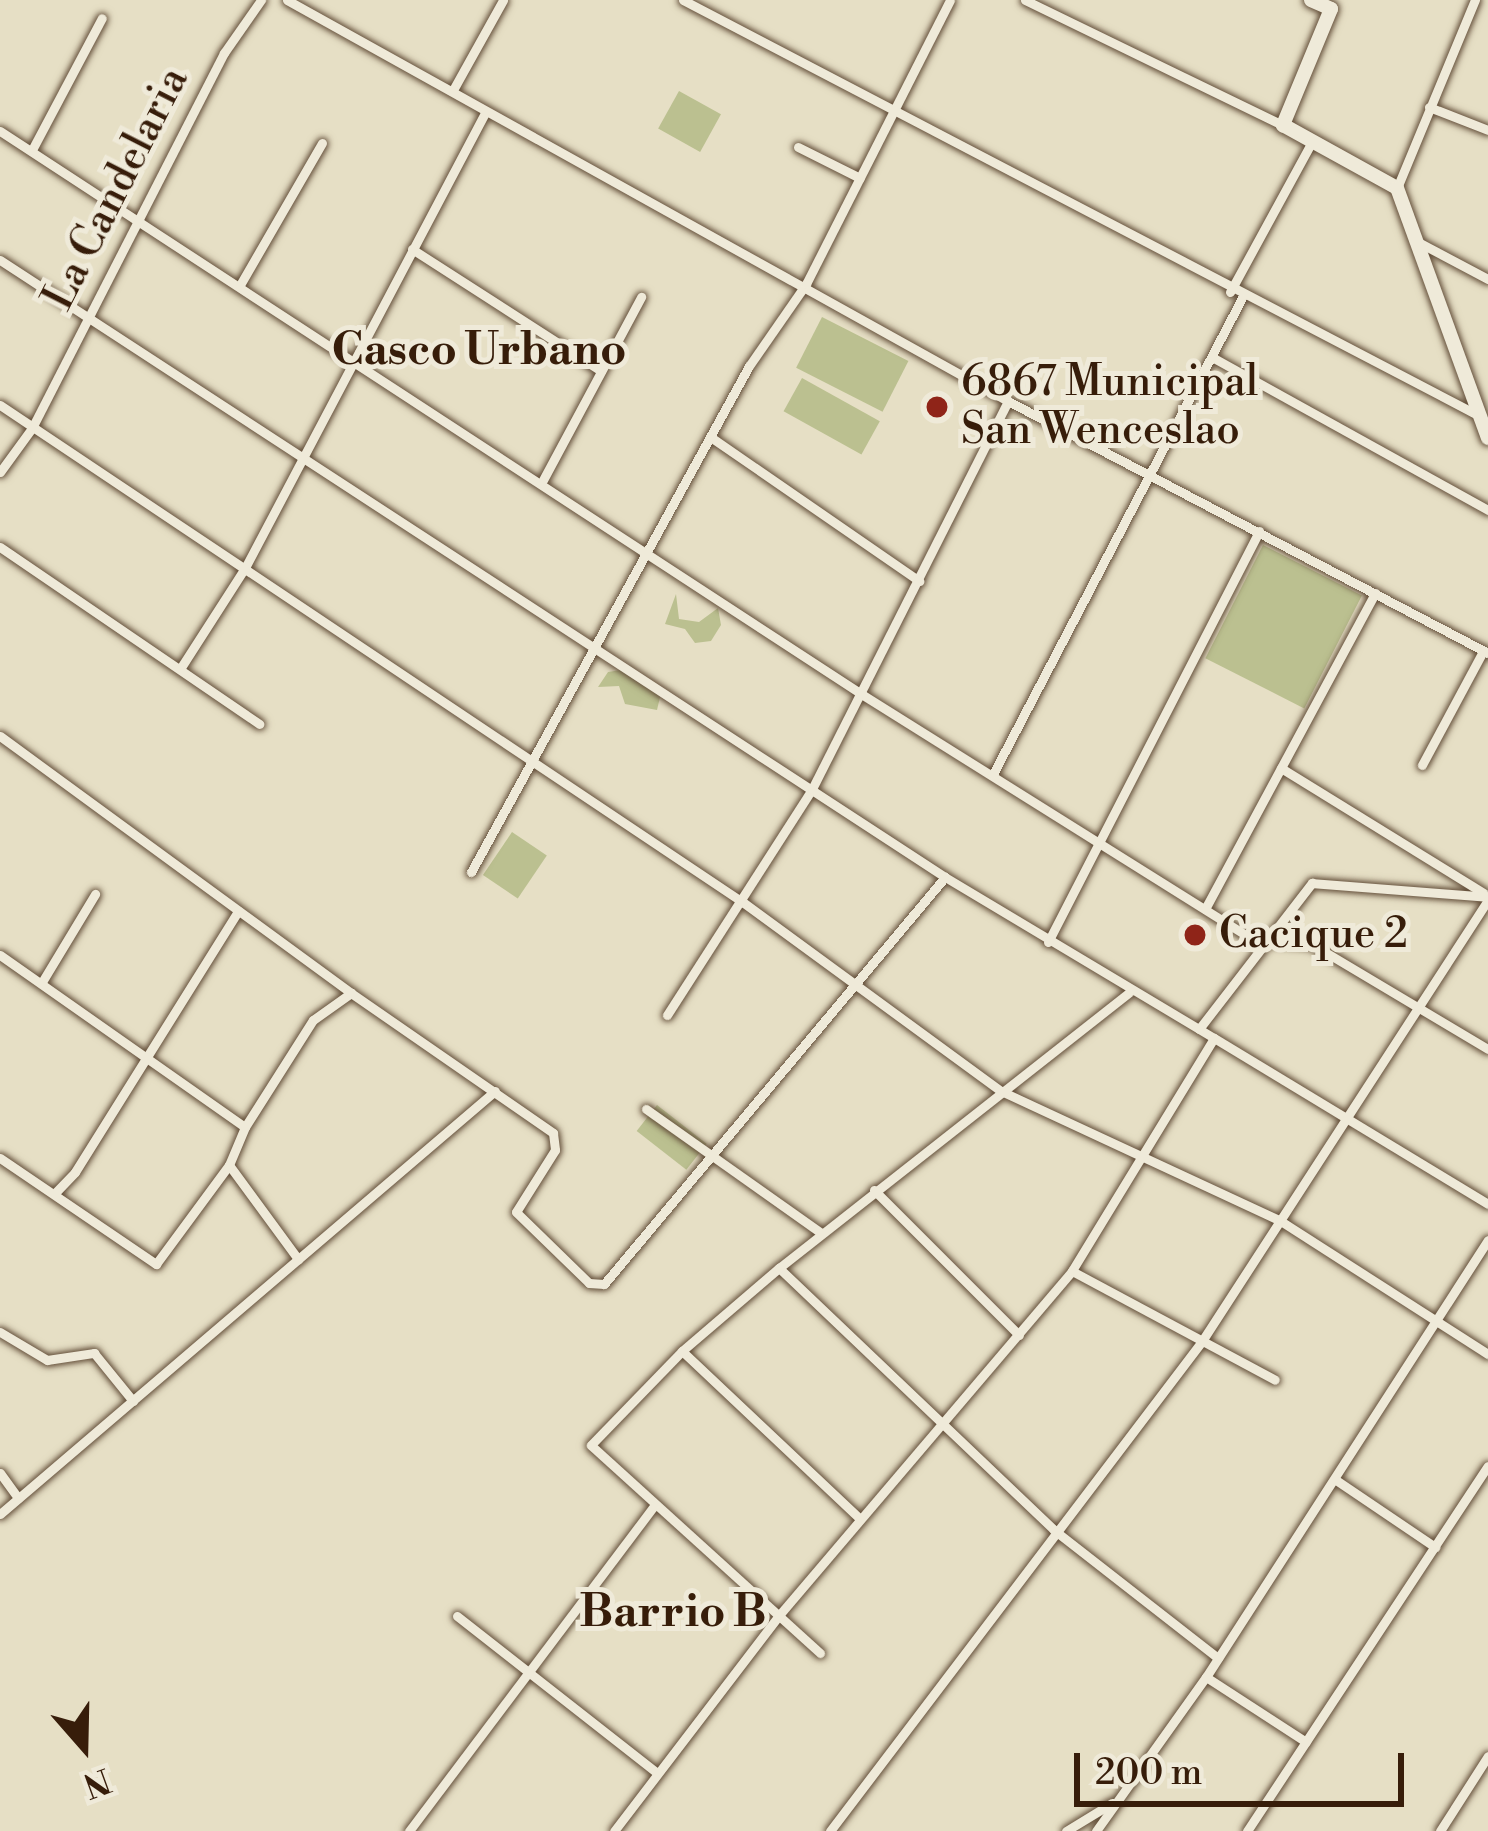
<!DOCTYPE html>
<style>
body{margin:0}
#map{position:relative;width:1488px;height:1831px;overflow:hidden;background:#e6dfc5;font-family:"Libre Bodoni",serif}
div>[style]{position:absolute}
.green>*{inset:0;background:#bbc090;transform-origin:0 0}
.roads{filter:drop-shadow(0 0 3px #634e39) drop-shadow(0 0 3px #634e39)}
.minor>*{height:9px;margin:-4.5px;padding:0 4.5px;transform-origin:4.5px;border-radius:4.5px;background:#efead9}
.secondary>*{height:14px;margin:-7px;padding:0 7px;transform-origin:7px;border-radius:7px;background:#efead9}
.dots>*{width:33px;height:33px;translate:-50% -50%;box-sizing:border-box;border:6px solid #efead9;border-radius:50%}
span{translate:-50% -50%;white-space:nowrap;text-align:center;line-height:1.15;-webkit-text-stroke:10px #efead9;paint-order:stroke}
.street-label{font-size:42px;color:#371d0a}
.poi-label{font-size:42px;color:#371d0a}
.left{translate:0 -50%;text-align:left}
.neighbourhood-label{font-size:45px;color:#371d0a;font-weight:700}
.north{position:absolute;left:24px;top:1687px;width:120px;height:120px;-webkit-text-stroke:9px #efead9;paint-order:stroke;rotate:160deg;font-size:33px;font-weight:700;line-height:48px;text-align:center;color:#371d0a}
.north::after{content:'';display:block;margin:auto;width:42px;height:54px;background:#371d0a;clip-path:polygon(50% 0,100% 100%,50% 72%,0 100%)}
.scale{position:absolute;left:1074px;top:1753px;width:330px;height:54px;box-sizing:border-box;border:6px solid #371d0a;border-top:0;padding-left:15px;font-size:36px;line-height:42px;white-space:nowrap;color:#371d0a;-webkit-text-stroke:9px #efead9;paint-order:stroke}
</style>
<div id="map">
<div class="green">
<div style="left:679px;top:91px;width:48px;height:43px;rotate:29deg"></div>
<div style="left:822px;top:317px;width:97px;height:57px;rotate:27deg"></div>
<div style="left:802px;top:378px;width:89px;height:38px;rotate:29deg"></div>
<div style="left:1263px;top:545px;width:111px;height:127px;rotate:27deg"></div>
<div style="clip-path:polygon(676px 594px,679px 619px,699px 622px,718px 608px,721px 625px,711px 641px,695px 643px,685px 629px,665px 624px)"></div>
<div style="clip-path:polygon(621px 670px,661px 693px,657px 710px,625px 704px,619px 686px,598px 687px,608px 672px)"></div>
<div style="left:512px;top:832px;width:42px;height:52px;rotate:34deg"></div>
<div style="left:657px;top:1105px;width:63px;height:33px;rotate:38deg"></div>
</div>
<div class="roads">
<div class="minor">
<div style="left:287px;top:0;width:825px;rotate:29.08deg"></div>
<div style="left:1008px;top:401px;width:542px;rotate:27.7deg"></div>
<div style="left:683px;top:0;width:897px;rotate:27.57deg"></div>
<div style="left:1025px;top:0;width:287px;rotate:25.9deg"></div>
<div style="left:453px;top:90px;width:103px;rotate:-60.9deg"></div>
<div style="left:1429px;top:107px;width:63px;rotate:21.3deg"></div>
<div style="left:0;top:131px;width:1031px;rotate:33.17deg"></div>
<div style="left:863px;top:695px;width:459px;rotate:32.1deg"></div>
<div style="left:1252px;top:939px;width:58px;rotate:3.9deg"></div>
<div style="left:1310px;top:943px;width:207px;rotate:30.8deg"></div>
<div style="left:798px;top:147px;width:69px;rotate:26.6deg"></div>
<div style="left:32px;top:150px;width:149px;rotate:-62.1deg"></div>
<div style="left:1397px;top:188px;width:204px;rotate:-67.5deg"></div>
<div style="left:1418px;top:242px;width:79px;rotate:27.9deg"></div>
<div style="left:412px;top:249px;width:225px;rotate:32.8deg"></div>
<div style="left:0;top:260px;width:1129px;rotate:33.14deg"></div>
<div style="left:945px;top:877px;width:313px;rotate:30.9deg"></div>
<div style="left:1214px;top:1038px;width:273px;rotate:121.4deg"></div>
<div style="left:1072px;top:1271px;width:450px;rotate:130.4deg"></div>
<div style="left:780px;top:1614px;width:273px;rotate:127.4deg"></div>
<div style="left:240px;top:285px;width:164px;rotate:-60deg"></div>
<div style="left:1230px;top:292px;width:173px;rotate:-61.4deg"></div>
<div style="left:1212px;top:357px;width:316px;rotate:29deg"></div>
<div style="left:0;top:405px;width:895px;rotate:33.8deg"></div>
<div style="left:744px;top:903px;width:318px;rotate:36.2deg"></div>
<div style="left:1001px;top:1091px;width:306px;rotate:24.9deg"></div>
<div style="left:1279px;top:1220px;width:248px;rotate:32.7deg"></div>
<div style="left:712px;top:438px;width:252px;rotate:34.6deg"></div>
<div style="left:0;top:472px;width:54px;rotate:-54deg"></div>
<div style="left:32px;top:428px;width:421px;rotate:-62.9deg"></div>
<div style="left:224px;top:53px;width:65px;rotate:-55.1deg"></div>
<div style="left:543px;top:480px;width:208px;rotate:-61.8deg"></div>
<div style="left:0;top:547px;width:314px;rotate:34.3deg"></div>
<div style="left:180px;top:669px;width:122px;rotate:-57.3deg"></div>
<div style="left:246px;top:566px;width:514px;rotate:-62.19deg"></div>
<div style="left:0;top:736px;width:435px;rotate:36.2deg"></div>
<div style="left:1422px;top:765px;width:129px;rotate:-61.8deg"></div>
<div style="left:1281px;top:768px;width:238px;rotate:31.7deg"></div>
<div style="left:993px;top:774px;width:537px;rotate:-62.39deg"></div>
<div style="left:471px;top:872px;width:577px;rotate:-61.22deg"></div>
<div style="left:749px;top:366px;width:100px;rotate:-55.2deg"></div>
<div style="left:806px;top:284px;width:318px;rotate:-63.1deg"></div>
<div style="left:1205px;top:909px;width:359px;rotate:-61.7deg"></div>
<div style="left:1048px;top:942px;width:462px;rotate:-62.8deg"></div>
<div style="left:0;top:955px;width:299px;rotate:35.1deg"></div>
<div style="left:245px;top:1127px;width:41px;rotate:112.8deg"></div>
<div style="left:229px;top:1165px;width:117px;rotate:53.7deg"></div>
<div style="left:42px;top:982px;width:103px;rotate:-58.9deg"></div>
<div style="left:667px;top:1015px;width:269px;rotate:-57.3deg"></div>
<div style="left:812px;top:789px;width:435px;rotate:-63.2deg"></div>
<div style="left:1199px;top:1029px;width:185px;rotate:-52.3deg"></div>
<div style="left:1312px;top:883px;width:177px;rotate:4.5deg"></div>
<div style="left:1214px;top:1038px;width:320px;rotate:31.2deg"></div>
<div style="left:646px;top:1109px;width:214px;rotate:35.3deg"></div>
<div style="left:245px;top:1127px;width:127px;rotate:-57.6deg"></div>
<div style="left:313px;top:1020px;width:47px;rotate:-35.4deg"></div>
<div style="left:351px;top:993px;width:246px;rotate:34.7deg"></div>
<div style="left:553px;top:1133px;width:17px;rotate:83deg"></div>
<div style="left:555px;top:1150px;width:73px;rotate:122.2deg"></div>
<div style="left:516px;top:1212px;width:102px;rotate:44.2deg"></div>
<div style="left:589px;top:1283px;width:15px;rotate:4deg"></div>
<div style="left:604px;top:1284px;width:531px;rotate:-50.04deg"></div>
<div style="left:0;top:1158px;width:189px;rotate:34.2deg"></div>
<div style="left:156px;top:1264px;width:123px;rotate:-53.6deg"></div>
<div style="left:874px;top:1190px;width:205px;rotate:45deg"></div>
<div style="left:54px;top:1194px;width:30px;rotate:-46deg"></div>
<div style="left:75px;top:1172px;width:308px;rotate:-58deg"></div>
<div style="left:779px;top:1268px;width:380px;rotate:43.6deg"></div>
<div style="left:1054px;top:1530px;width:208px;rotate:38deg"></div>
<div style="left:1072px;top:1271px;width:230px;rotate:28.2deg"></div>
<div style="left:0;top:1332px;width:55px;rotate:30.8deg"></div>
<div style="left:47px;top:1360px;width:48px;rotate:-8.5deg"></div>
<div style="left:94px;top:1353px;width:62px;rotate:50.9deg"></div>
<div style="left:682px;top:1351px;width:243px;rotate:43.3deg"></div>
<div style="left:0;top:1473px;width:31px;rotate:54deg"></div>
<div style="left:1336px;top:1480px;width:120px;rotate:34.1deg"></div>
<div style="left:0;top:1514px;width:651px;rotate:-40.52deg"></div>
<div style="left:457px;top:1616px;width:254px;rotate:38.1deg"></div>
<div style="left:820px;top:1653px;width:309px;rotate:-137.8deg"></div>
<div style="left:591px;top:1445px;width:131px;rotate:-45.9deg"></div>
<div style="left:682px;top:1351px;width:128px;rotate:-40.6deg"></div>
<div style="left:779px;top:1268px;width:445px;rotate:-38.2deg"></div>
<div style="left:1206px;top:1677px;width:119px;rotate:33deg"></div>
<div style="left:409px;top:1831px;width:407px;rotate:-53deg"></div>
<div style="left:830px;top:1831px;width:615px;rotate:-52.79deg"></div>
<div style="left:1202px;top:1341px;width:526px;rotate:-57.04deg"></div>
<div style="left:1066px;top:1831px;width:54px;rotate:-31.3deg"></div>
<div style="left:1096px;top:1831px;width:189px;rotate:-54.5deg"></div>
<div style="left:1206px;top:1677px;width:520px;rotate:-57.17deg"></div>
<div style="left:1247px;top:1831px;width:437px;rotate:-56.6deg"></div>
<div style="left:1440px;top:1831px;width:89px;rotate:-57.4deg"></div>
</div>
<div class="secondary">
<div style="left:1311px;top:0;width:22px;rotate:24deg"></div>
<div style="left:1331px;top:9px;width:126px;rotate:112.5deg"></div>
<div style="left:1283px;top:125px;width:130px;rotate:28.9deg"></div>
<div style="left:1397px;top:188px;width:266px;rotate:70deg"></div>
</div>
</div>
<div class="dots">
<div style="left:937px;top:407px;background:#8f2418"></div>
<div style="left:1195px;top:935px;background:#8f2418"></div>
</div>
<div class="street-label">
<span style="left:117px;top:189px;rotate:-63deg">La Candelaria</span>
</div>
<div class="poi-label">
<span class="left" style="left:961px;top:407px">6867 Municipal<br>San Wenceslao</span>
<span class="left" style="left:1219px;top:935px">Cacique 2</span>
</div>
<div class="neighbourhood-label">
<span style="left:479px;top:351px">Casco Urbano</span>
<span style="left:673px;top:1613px">Barrio B</span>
</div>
<div class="north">N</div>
<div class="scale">200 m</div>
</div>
